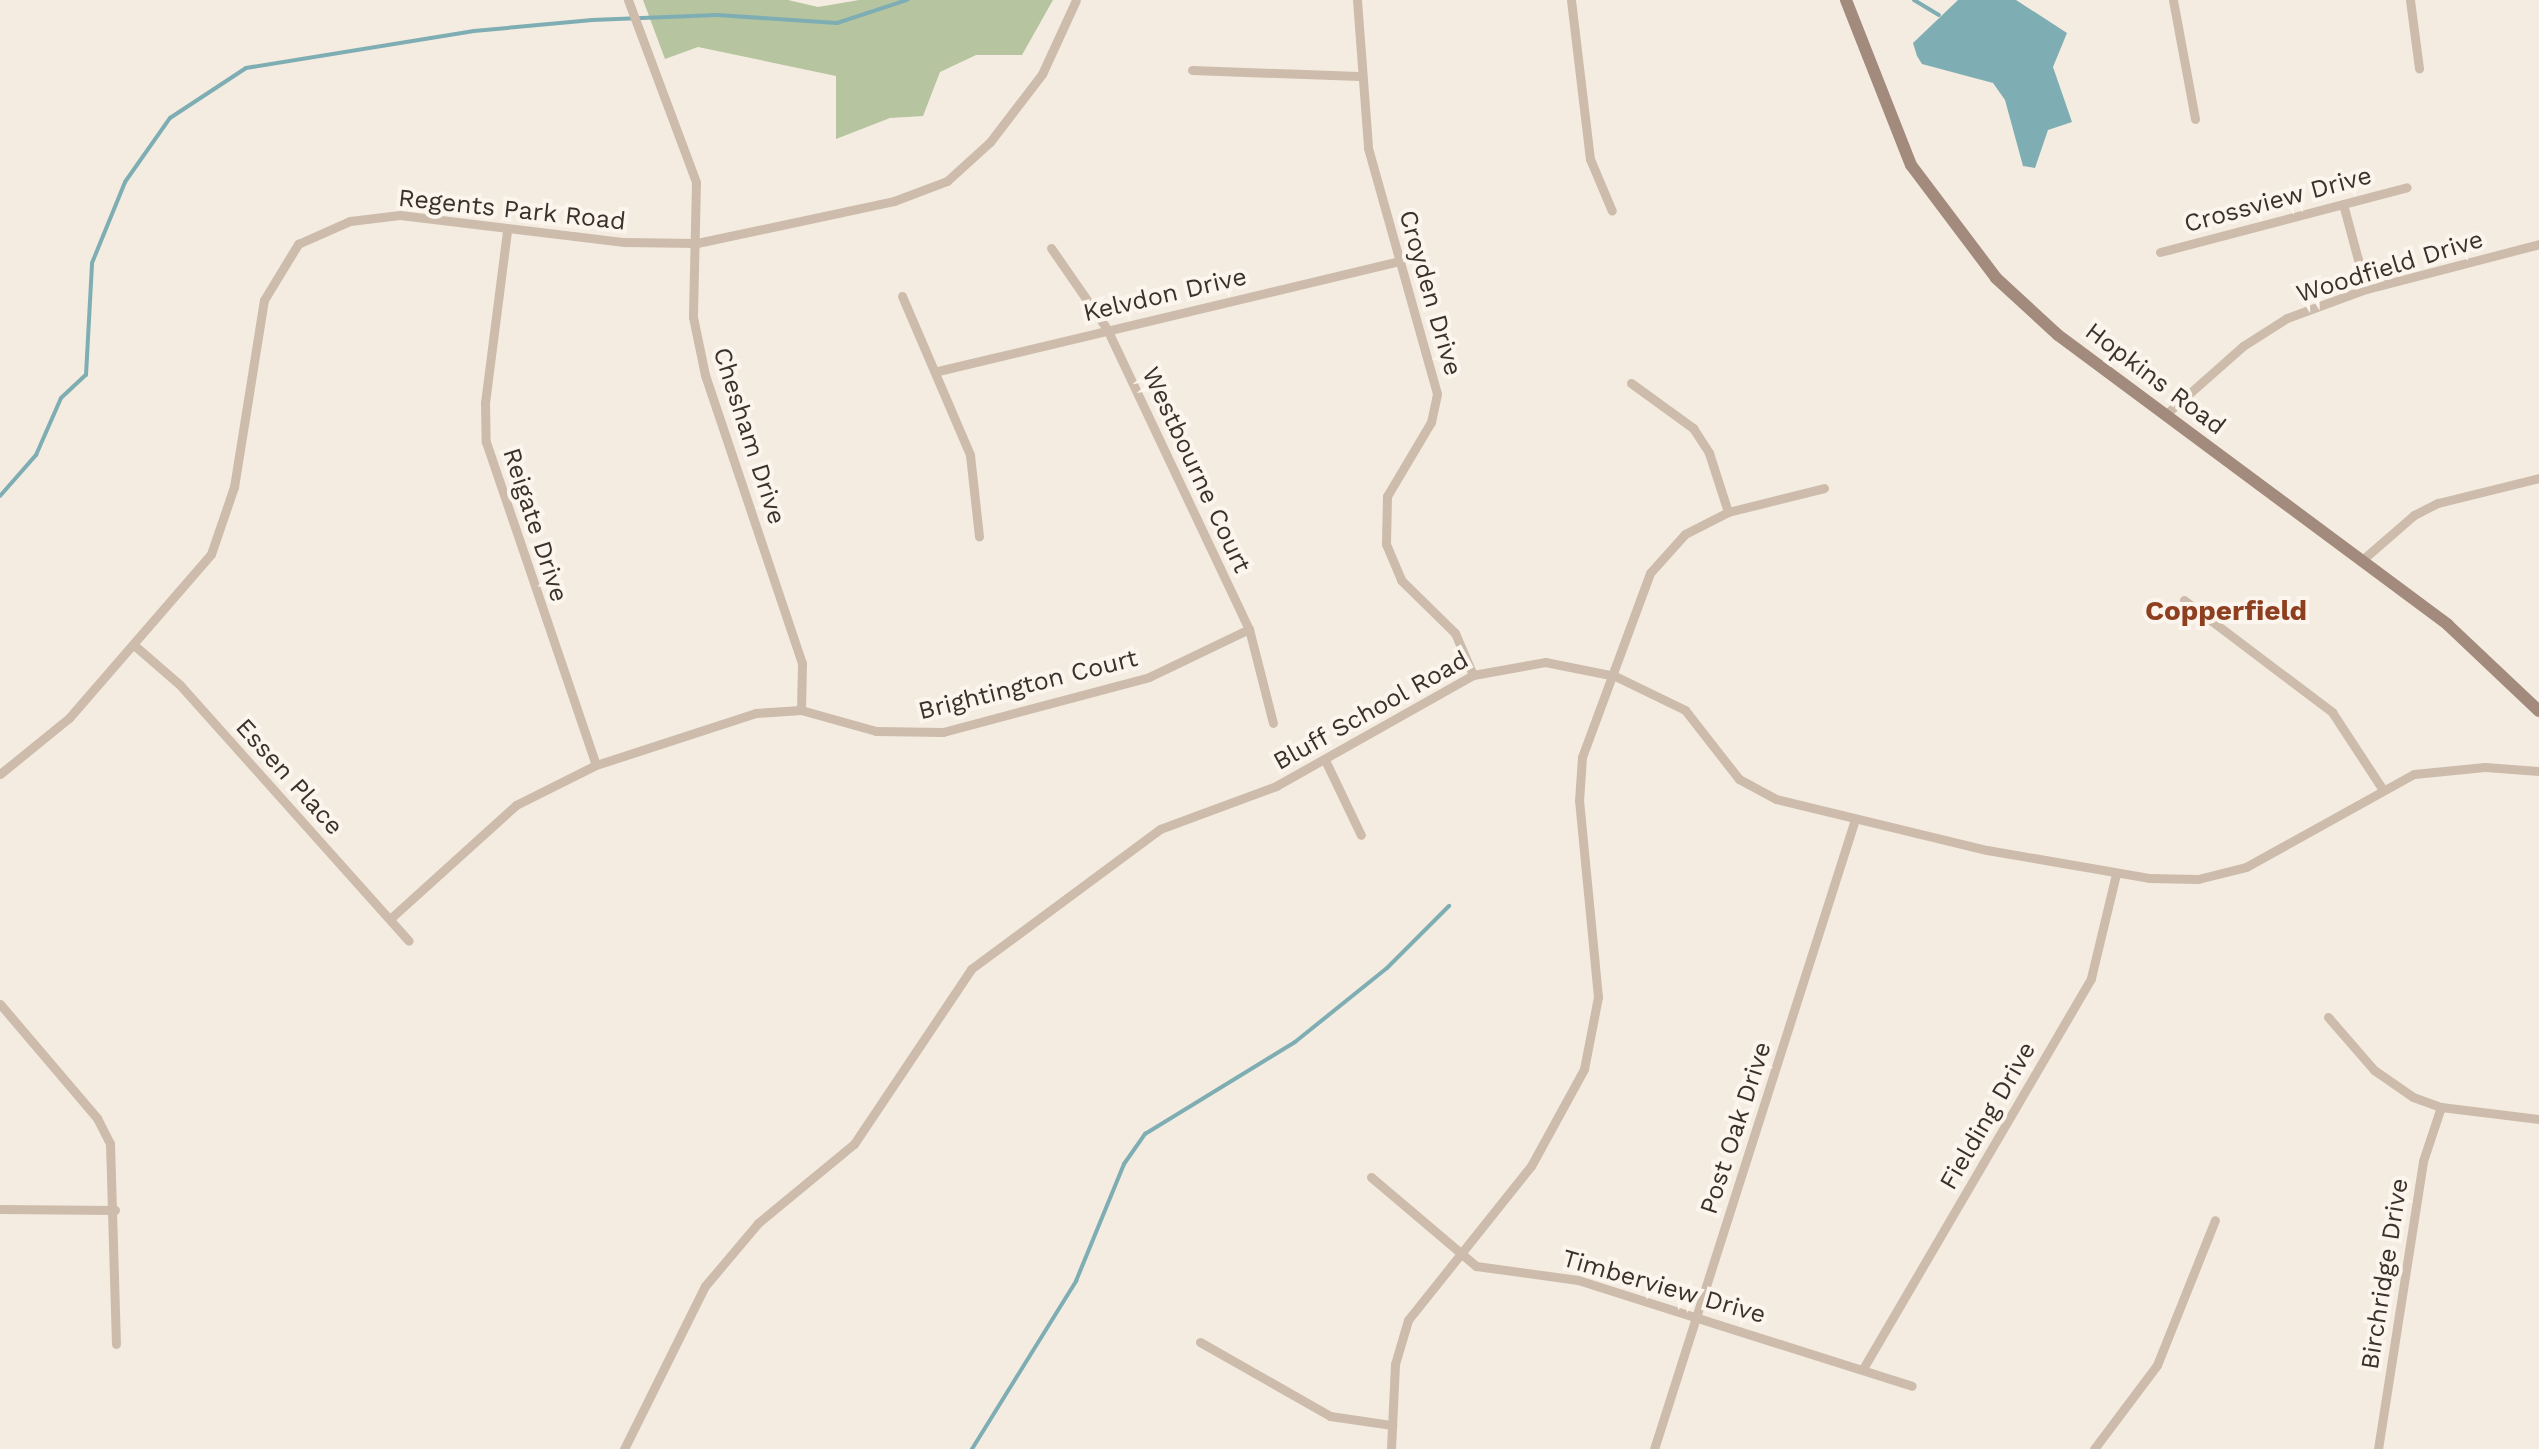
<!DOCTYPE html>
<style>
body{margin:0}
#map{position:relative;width:2539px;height:1449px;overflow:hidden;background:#f4ece0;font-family:"Work Sans",sans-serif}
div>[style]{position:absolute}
.green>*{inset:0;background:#b6c59f}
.water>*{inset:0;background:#7eaeb3}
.stream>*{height:4px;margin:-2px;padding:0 2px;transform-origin:2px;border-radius:2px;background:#7eaeb3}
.street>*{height:9px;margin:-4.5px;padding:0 4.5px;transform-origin:4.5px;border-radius:4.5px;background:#cdbcab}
.secondary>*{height:12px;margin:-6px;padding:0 6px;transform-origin:6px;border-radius:6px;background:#a28b7c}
span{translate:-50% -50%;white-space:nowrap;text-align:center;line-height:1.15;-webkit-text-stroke:8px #fbf5ed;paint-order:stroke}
.street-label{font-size:25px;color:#3b302a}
.neighbourhood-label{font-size:28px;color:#8e3f20;font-weight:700}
</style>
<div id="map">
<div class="green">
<div style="clip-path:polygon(643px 0,788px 0,818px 7px,859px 0,1053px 0,1022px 55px,976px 55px,940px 72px,923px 116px,890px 118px,836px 139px,836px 76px,698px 47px,665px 59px)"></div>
</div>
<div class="water">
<div style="clip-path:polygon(1958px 0,2016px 0,2067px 33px,2053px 67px,2072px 122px,2048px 130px,2035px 168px,2023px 166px,2005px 100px,1993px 83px,1922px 64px,1917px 56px,1913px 43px)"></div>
</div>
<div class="stream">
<div style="left:1914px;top:0;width:29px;rotate:31deg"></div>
<div style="left:0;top:496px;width:55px;rotate:-48.7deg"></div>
<div style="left:36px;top:455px;width:62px;rotate:-66.3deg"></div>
<div style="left:61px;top:398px;width:34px;rotate:-43deg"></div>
<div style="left:86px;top:375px;width:112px;rotate:-86.9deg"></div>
<div style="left:92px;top:263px;width:87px;rotate:-67.8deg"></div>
<div style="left:125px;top:182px;width:78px;rotate:-54.9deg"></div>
<div style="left:170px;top:118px;width:91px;rotate:-33.3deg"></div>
<div style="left:246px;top:68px;width:231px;rotate:-9.2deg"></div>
<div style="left:474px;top:31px;width:119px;rotate:-5.3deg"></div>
<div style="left:592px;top:20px;width:125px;rotate:-2.3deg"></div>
<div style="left:717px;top:15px;width:120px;rotate:3.8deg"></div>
<div style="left:837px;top:23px;width:74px;rotate:-18.2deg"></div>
<div style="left:972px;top:1449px;width:198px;rotate:-58.2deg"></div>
<div style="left:1076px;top:1281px;width:126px;rotate:-67.7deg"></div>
<div style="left:1124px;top:1164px;width:37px;rotate:-55deg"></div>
<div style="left:1145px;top:1134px;width:176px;rotate:-31.5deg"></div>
<div style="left:1295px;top:1042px;width:118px;rotate:-38.8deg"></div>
<div style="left:1387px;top:968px;width:88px;rotate:-45deg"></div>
</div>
<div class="street">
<div style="left:628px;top:0;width:194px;rotate:69.5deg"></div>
<div style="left:696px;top:182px;width:135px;rotate:91.3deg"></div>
<div style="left:693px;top:317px;width:59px;rotate:78.3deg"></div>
<div style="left:705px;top:375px;width:304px;rotate:71.4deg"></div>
<div style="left:802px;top:663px;width:47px;rotate:91.2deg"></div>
<div style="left:1357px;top:0;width:148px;rotate:85.7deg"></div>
<div style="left:1368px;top:148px;width:255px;rotate:74.3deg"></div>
<div style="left:1437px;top:394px;width:29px;rotate:102deg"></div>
<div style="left:1431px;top:422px;width:86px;rotate:120.7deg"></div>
<div style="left:1387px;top:496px;width:48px;rotate:91.2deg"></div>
<div style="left:1386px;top:544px;width:39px;rotate:67deg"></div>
<div style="left:1401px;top:580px;width:76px;rotate:44.5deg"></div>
<div style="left:1455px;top:633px;width:46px;rotate:66.8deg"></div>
<div style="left:1571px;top:0;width:160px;rotate:83.2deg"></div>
<div style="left:1590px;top:159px;width:56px;rotate:67.1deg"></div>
<div style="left:2173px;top:0;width:121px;rotate:79.5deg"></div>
<div style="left:2410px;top:0;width:69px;rotate:82.5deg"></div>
<div style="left:1192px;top:70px;width:167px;rotate:2.1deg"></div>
<div style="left:2343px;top:204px;width:88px;rotate:74.9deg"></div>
<div style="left:507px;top:231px;width:173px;rotate:97.3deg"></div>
<div style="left:485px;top:403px;width:39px;rotate:89deg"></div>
<div style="left:486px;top:442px;width:341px;rotate:71.2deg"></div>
<div style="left:1051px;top:248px;width:98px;rotate:55.3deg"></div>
<div style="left:1107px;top:329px;width:332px;rotate:64.7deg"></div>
<div style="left:1249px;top:629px;width:97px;rotate:75.7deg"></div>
<div style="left:2160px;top:252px;width:255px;rotate:-14.7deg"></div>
<div style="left:902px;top:296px;width:173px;rotate:66.8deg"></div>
<div style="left:970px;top:455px;width:82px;rotate:83.7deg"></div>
<div style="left:938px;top:371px;width:476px;rotate:-13.4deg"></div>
<div style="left:1631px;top:383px;width:77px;rotate:36deg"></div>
<div style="left:1693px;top:428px;width:30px;rotate:57deg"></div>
<div style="left:1709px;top:453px;width:62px;rotate:72.1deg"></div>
<div style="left:2165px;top:415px;width:104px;rotate:-41.5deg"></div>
<div style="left:2243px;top:346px;width:52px;rotate:-32.5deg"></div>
<div style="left:2287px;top:318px;width:81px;rotate:-20.2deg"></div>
<div style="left:2363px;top:290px;width:182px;rotate:-14.6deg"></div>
<div style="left:2361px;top:561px;width:70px;rotate:-41deg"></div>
<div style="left:2414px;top:515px;width:27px;rotate:-27deg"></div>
<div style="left:2438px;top:503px;width:104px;rotate:-13.9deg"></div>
<div style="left:2184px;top:600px;width:186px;rotate:37.1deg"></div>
<div style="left:2332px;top:712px;width:90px;rotate:56.8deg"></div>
<div style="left:134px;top:645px;width:61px;rotate:41deg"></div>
<div style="left:180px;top:685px;width:343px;rotate:48.2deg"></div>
<div style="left:1325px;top:760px;width:83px;rotate:64.4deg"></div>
<div style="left:0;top:774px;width:89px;rotate:-39.1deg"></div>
<div style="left:69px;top:718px;width:217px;rotate:-49.1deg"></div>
<div style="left:211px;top:554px;width:71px;rotate:-71.1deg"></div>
<div style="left:234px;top:487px;width:189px;rotate:-80.9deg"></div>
<div style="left:264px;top:300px;width:66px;rotate:-58.7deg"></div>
<div style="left:298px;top:244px;width:57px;rotate:-23.9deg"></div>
<div style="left:350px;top:221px;width:50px;rotate:-6.8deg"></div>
<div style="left:400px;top:215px;width:226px;rotate:6.9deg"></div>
<div style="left:624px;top:242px;width:73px;rotate:0.8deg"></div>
<div style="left:697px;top:243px;width:201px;rotate:-12deg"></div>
<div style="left:894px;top:201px;width:57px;rotate:-20.7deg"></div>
<div style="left:947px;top:181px;width:58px;rotate:-42.2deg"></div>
<div style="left:990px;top:142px;width:86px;rotate:-52.6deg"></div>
<div style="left:1042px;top:74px;width:81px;rotate:-65.3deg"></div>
<div style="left:391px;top:918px;width:169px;rotate:-42.1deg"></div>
<div style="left:516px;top:805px;width:89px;rotate:-26.6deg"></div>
<div style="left:596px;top:765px;width:168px;rotate:-18deg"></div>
<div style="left:756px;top:713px;width:45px;rotate:-3.8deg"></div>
<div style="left:801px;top:710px;width:78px;rotate:15.6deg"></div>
<div style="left:876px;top:731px;width:67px;rotate:0.9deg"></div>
<div style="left:943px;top:732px;width:213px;rotate:-14.9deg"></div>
<div style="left:1149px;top:677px;width:111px;rotate:-25.6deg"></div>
<div style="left:0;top:1004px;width:150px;rotate:49.6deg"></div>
<div style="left:97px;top:1118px;width:28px;rotate:63deg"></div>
<div style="left:110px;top:1143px;width:201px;rotate:88.3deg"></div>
<div style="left:2328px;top:1017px;width:70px;rotate:49deg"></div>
<div style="left:2374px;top:1070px;width:47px;rotate:34.7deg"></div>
<div style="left:2413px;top:1097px;width:30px;rotate:20deg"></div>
<div style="left:2441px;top:1107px;width:99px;rotate:7deg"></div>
<div style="left:1371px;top:1177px;width:138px;rotate:40.3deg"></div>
<div style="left:1476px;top:1266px;width:103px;rotate:7.8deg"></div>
<div style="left:1578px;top:1280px;width:350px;rotate:17.6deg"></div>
<div style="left:0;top:1209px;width:115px;rotate:0.5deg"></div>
<div style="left:1200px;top:1342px;width:150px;rotate:29.6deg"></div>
<div style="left:1330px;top:1416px;width:63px;rotate:8.3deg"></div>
<div style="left:1864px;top:1367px;width:450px;rotate:-59.7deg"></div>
<div style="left:2091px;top:978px;width:107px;rotate:-76.5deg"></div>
<div style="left:624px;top:1449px;width:182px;rotate:-63.6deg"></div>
<div style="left:705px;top:1286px;width:82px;rotate:-49.9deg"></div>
<div style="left:758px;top:1223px;width:124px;rotate:-39.5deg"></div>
<div style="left:854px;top:1144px;width:211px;rotate:-56.2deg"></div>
<div style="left:971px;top:969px;width:235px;rotate:-36.5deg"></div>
<div style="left:1160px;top:829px;width:124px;rotate:-20.3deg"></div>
<div style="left:1276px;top:786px;width:226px;rotate:-29.4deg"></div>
<div style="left:1473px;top:675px;width:73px;rotate:-10.2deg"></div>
<div style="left:1545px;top:662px;width:71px;rotate:11.3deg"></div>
<div style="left:1615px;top:676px;width:78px;rotate:25.9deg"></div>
<div style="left:1685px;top:710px;width:88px;rotate:52deg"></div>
<div style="left:1739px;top:779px;width:42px;rotate:28.4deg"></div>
<div style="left:1776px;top:799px;width:217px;rotate:13.6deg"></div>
<div style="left:1987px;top:850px;width:164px;rotate:9.8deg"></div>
<div style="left:2149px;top:878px;width:49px;rotate:1.2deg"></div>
<div style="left:2198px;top:879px;width:49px;rotate:-14deg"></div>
<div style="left:2246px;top:867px;width:192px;rotate:-29deg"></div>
<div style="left:2414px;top:774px;width:71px;rotate:-5.6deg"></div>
<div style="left:2485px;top:767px;width:54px;rotate:4.2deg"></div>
<div style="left:1391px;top:1449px;width:85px;rotate:-87.3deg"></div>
<div style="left:1395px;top:1364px;width:46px;rotate:-73.5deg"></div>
<div style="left:1408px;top:1320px;width:197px;rotate:-51.4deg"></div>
<div style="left:1531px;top:1166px;width:111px;rotate:-61.3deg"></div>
<div style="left:1584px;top:1069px;width:73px;rotate:-79deg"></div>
<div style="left:1598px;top:997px;width:197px;rotate:-95.5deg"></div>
<div style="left:1579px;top:801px;width:44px;rotate:-86.1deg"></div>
<div style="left:1582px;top:757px;width:196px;rotate:-69.7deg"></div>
<div style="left:1650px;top:573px;width:52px;rotate:-48.1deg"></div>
<div style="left:1685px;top:534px;width:48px;rotate:-27.1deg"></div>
<div style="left:1728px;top:512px;width:99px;rotate:-14deg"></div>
<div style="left:1654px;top:1449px;width:661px;rotate:-72.3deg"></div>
<div style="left:2094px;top:1449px;width:105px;rotate:-53.1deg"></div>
<div style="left:2157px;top:1365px;width:156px;rotate:-68.2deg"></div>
<div style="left:2378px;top:1449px;width:291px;rotate:-81.1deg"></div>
<div style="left:2423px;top:1161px;width:57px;rotate:-71.6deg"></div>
</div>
<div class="secondary">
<div style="left:1846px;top:0;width:177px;rotate:68.5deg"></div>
<div style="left:1911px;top:165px;width:141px;rotate:53deg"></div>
<div style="left:1996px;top:278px;width:84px;rotate:42.6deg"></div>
<div style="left:2058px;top:335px;width:486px;rotate:36.6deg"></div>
<div style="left:2448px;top:625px;width:125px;rotate:43.4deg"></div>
</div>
<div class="street-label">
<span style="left:2278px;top:200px;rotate:-15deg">Crossview Drive</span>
<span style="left:512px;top:210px;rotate:6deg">Regents Park Road</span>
<span style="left:2390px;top:267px;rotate:-17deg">Woodfield Drive</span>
<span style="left:1430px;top:293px;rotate:74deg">Croyden Drive</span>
<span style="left:1165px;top:295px;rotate:-13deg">Kelvdon Drive</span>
<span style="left:2155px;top:379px;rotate:37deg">Hopkins Road</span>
<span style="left:749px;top:436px;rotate:72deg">Chesham Drive</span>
<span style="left:1196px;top:470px;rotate:65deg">Westbourne Court</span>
<span style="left:535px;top:525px;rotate:72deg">Reigate Drive</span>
<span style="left:1028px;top:685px;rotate:-14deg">Brightington Court</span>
<span style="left:1371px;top:711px;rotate:-29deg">Bluff School Road</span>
<span style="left:289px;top:777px;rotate:48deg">Essen Place</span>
<span style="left:1988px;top:1116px;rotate:-60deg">Fielding Drive</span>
<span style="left:1736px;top:1128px;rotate:-72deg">Post Oak Drive</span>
<span style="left:2385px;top:1274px;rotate:-81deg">Birchridge Drive</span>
<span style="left:1664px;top:1287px;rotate:16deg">Timberview Drive</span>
</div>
<div class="neighbourhood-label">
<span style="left:2226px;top:611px">Copperfield</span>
</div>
</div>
